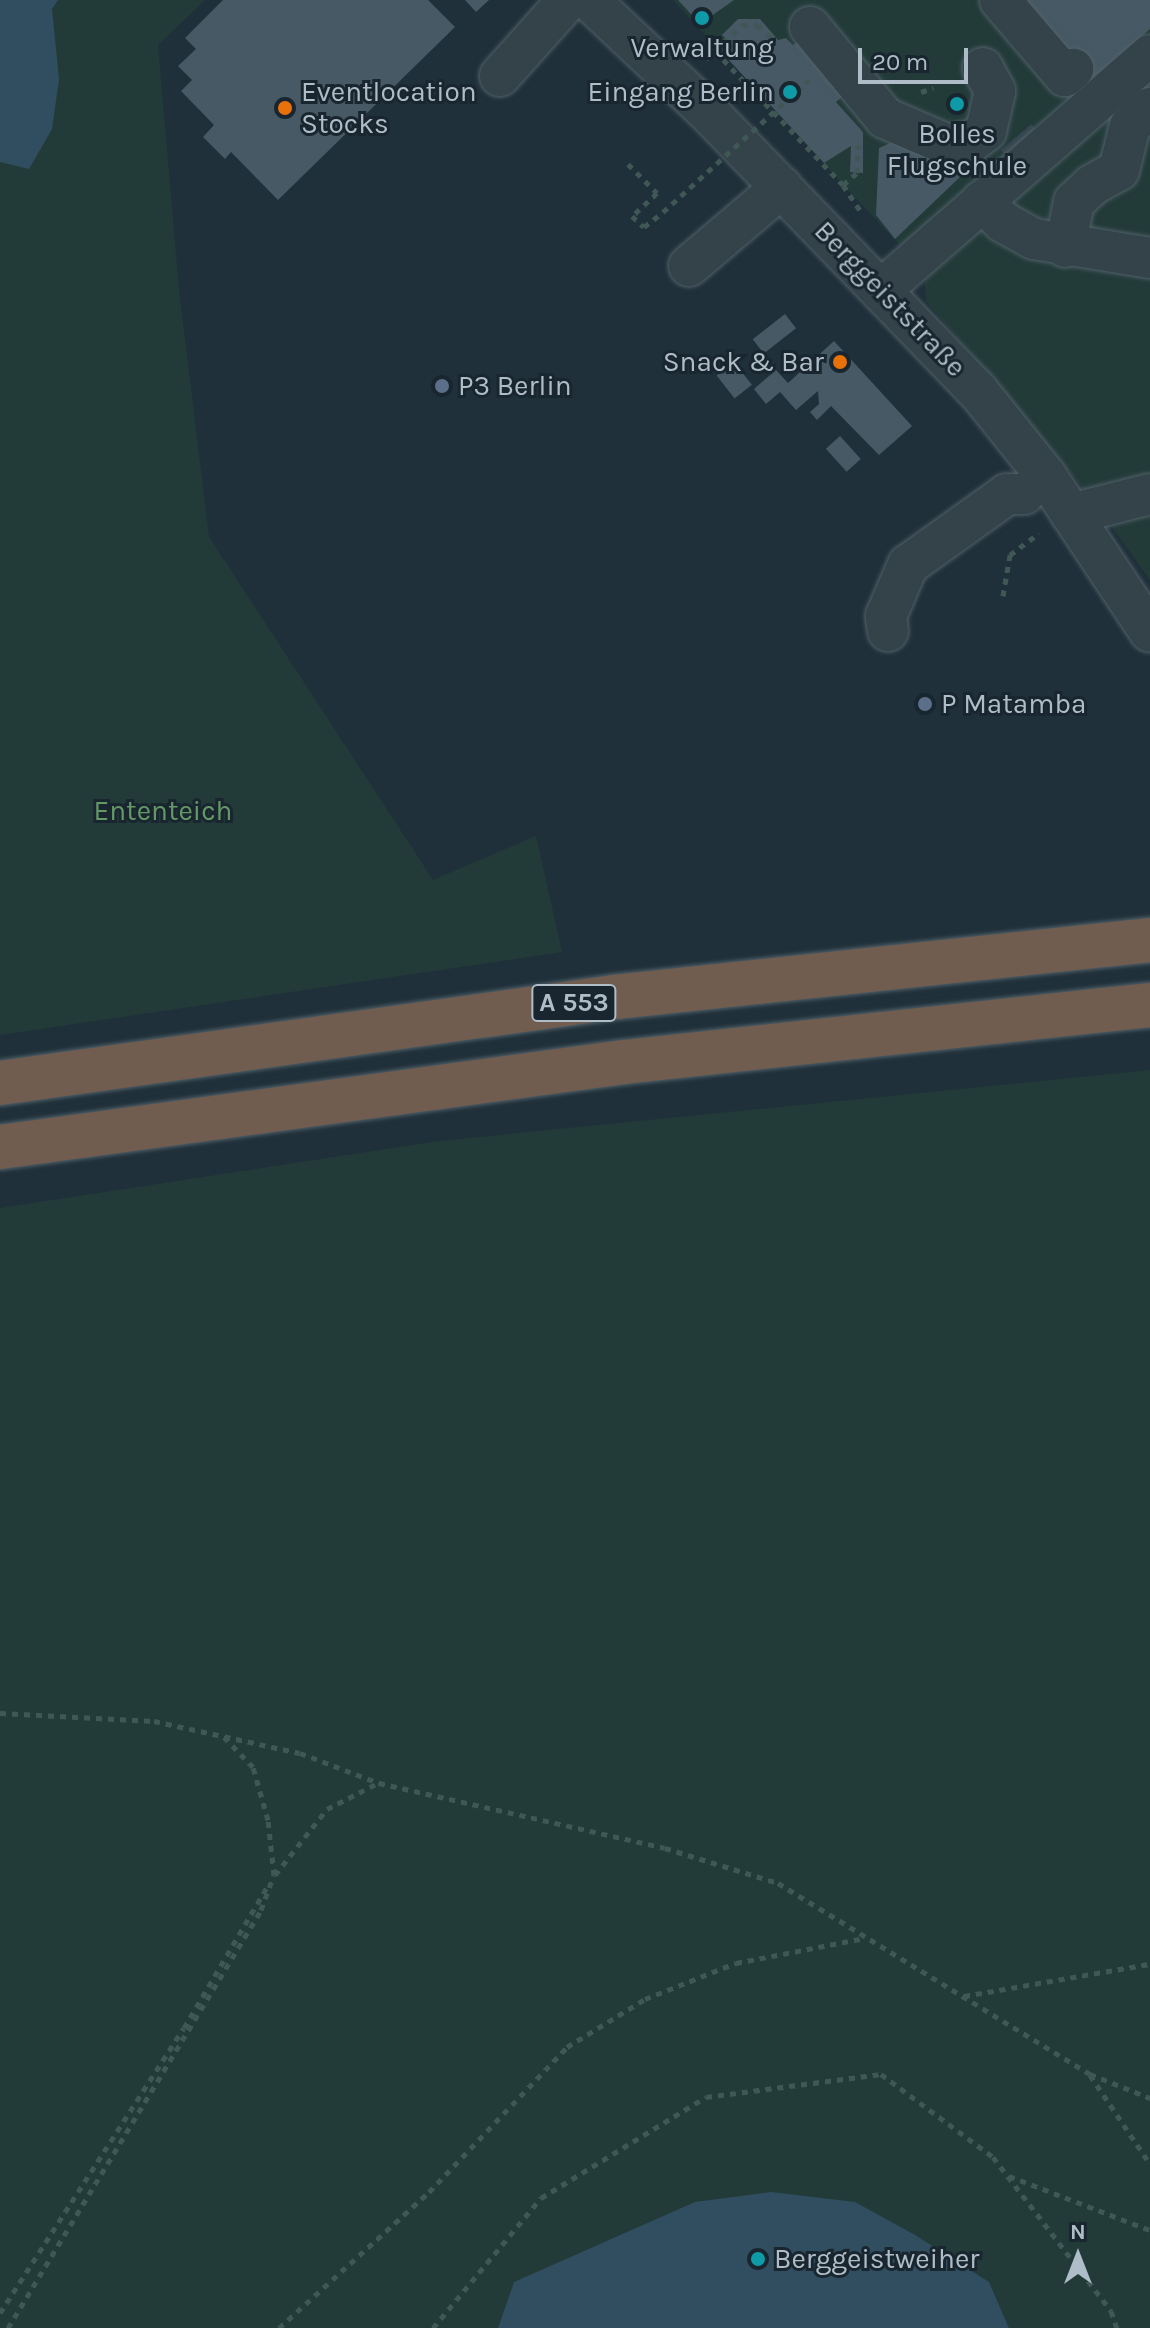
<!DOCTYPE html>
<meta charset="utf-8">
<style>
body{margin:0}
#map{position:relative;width:1150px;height:2328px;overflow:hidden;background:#20303a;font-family:Karla,sans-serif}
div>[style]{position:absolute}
.green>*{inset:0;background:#223b39}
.water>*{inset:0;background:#314e60}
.building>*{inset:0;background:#465964;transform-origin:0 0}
.minor-tunnel>*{height:40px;margin-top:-20px;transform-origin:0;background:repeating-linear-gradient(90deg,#35454f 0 40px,transparent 0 60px)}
.path>*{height:5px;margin-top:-2.5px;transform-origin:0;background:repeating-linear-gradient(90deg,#3f5755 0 6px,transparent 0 12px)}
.roads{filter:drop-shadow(0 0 2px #516068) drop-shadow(0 0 2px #516068)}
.minor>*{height:40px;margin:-20px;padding:0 20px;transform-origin:20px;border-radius:20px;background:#34424a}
.highway>*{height:44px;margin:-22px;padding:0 22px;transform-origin:22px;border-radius:22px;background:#715d50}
.path-bridge>*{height:5px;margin-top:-2.5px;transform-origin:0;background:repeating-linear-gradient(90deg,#3f5755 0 6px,transparent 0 12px)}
.dots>*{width:22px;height:22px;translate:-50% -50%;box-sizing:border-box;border:4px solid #19262f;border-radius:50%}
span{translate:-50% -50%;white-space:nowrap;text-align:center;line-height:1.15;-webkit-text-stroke:6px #19262f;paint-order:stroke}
.shield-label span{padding:2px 6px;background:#19262f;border:2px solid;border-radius:6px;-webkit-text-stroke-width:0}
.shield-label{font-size:26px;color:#aebdc7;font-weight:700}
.poi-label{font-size:28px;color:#aebdc7}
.left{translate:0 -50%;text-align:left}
.right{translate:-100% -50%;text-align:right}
.street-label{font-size:28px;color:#aebdc7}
.park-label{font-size:28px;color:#649966}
.north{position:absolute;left:1038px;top:2216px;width:80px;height:80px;-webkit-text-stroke:6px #19262f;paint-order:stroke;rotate:0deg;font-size:22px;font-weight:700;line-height:32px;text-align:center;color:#aebdc7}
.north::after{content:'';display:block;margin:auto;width:28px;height:36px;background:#aebdc7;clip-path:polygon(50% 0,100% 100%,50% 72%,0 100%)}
.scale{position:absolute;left:858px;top:48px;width:110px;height:36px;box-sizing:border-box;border:4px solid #aebdc7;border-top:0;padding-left:10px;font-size:24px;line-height:28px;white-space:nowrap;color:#aebdc7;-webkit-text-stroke:6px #19262f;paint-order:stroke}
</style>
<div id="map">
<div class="green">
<div style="clip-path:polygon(0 0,205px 0,158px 45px,179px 290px,209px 537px,433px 880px,536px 836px,562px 952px,0 1035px)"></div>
<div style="clip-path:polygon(673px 0,1150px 0,1150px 42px,905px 251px)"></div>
<div style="clip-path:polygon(1150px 69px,1150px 580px,1088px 494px,926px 301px,924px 273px)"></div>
<div style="clip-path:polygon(1150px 1070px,1150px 2328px,1009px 2328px,989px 2282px,855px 2202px,514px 2282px,498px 2328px,0 2328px,0 1208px,439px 1141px)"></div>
</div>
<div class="water">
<div style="clip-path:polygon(0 0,58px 0,52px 9px,59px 79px,52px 129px,29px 169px,0 162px)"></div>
<div style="clip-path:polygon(771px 2192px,855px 2202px,915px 2235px,989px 2282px,1009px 2328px,498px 2328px,514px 2282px,695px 2202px)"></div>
</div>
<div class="building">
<div style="clip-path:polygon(223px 0,428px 0,455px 27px,278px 200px,231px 152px,225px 159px,203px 137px,214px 125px,181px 91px,192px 80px,178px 66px,196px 49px,185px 38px)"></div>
<div style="clip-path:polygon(465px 0,489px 0,476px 12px)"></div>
<div style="clip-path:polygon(678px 0,734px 0,700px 24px)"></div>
<div style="clip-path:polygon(1011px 0,1150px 0,1150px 29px,1086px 84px)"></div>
<div style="clip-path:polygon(738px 19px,760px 19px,778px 40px,786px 38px,793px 45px,807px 34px,855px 86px,836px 102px,863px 132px,863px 173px,850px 172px,851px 146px,824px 163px,727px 58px,732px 46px,722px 35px)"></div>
<div style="clip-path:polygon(899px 139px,936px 151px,960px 177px,895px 239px,876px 215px,879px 148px)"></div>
<div style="left:785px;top:314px;width:18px;height:41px;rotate:52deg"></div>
<div style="clip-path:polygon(834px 341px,912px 426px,879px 455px,831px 406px,817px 420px,810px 412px,819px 404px,818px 391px,796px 410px,780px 392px,766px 404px,754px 389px,776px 370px,788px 383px)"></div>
<div style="left:734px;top:362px;width:29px;height:22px;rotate:52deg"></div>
<div style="left:840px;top:436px;width:31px;height:19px;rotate:48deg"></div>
</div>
<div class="minor-tunnel">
<div style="left:1016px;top:137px;width:52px;rotate:49.6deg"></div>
</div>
<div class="path">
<div style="left:715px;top:51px;width:185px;rotate:46.3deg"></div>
<div style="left:843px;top:185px;width:30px;rotate:56deg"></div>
<div style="left:706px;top:59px;width:50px;rotate:-43.4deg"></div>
<div style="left:742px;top:25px;width:16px"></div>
<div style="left:758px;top:25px;width:21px;rotate:45deg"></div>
<div style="left:921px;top:92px;width:13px;rotate:-18deg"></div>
<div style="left:628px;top:164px;width:41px;rotate:45deg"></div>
<div style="left:657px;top:193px;width:34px;rotate:137deg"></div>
<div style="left:632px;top:216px;width:16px;rotate:43deg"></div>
<div style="left:644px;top:227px;width:24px;rotate:-38deg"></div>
<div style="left:843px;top:185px;width:18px;rotate:-41deg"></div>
<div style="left:857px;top:173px;width:28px;rotate:-88deg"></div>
<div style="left:1003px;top:596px;width:42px;rotate:-80.3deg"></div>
<div style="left:1010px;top:555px;width:36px;rotate:-37deg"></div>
<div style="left:0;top:1713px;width:154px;rotate:3deg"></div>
<div style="left:154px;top:1721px;width:149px;rotate:12.4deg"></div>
<div style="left:300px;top:1753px;width:85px;rotate:20.8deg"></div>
<div style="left:379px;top:1783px;width:293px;rotate:12.8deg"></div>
<div style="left:665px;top:1848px;width:118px;rotate:17.2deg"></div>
<div style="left:778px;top:1883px;width:366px;rotate:31.5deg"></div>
<div style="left:1090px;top:2074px;width:65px;rotate:21.8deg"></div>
<div style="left:275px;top:1875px;width:84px;rotate:-51.8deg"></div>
<div style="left:327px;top:1809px;width:57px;rotate:-27deg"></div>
<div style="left:964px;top:1996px;width:189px;rotate:-9.8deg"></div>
<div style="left:1090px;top:2075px;width:107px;rotate:56deg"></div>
<div style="left:1009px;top:2176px;width:151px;rotate:21deg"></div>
<div style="left:0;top:2313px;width:339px;rotate:-57.2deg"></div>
<div style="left:184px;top:2028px;width:164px;rotate:-59.5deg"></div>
<div style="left:8px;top:2328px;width:489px;rotate:-58.8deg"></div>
<div style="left:261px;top:1910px;width:37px;rotate:-70deg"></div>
<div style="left:274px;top:1875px;width:55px;rotate:-96.2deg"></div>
<div style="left:268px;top:1820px;width:55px;rotate:-105.8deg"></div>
<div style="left:253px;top:1767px;width:42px;rotate:-134deg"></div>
<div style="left:279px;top:2328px;width:202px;rotate:-42.2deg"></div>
<div style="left:429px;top:2192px;width:200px;rotate:-46.4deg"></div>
<div style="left:567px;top:2047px;width:92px;rotate:-31.6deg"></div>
<div style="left:645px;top:1999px;width:98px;rotate:-21.6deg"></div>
<div style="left:736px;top:1963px;width:131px;rotate:-11deg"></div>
<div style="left:433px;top:2328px;width:169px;rotate:-50.3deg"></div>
<div style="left:541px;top:2198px;width:193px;rotate:-31.5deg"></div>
<div style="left:706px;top:2097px;width:177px;rotate:-7.5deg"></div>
<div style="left:881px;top:2074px;width:139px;rotate:36.5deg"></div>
<div style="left:993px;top:2157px;width:194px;rotate:52.5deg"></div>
<div style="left:1111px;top:2311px;width:18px;rotate:71deg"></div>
</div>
<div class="roads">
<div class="minor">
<div style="left:589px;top:0;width:169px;rotate:43.3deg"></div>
<div style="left:712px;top:116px;width:383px;rotate:46deg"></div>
<div style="left:978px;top:391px;width:109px;rotate:51.3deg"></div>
<div style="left:1046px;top:476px;width:187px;rotate:56.3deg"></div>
<div style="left:1000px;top:0;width:100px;rotate:49.5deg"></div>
<div style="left:1065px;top:76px;width:11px;rotate:-41deg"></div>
<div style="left:810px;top:27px;width:118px;rotate:50.5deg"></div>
<div style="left:885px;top:118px;width:69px;rotate:23.2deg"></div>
<div style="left:948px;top:145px;width:26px;rotate:-11deg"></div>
<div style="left:974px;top:140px;width:15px;rotate:-37deg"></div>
<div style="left:986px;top:131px;width:41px;rotate:-77.3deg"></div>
<div style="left:995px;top:91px;width:26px;rotate:-118deg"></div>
<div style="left:500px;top:76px;width:102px;rotate:-48.2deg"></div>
<div style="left:982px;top:201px;width:30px;rotate:45deg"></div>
<div style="left:1003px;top:222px;width:35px;rotate:29deg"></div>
<div style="left:1034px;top:239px;width:118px;rotate:9.3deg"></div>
<div style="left:1065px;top:247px;width:46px;rotate:-78.7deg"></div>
<div style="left:1074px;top:202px;width:25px;rotate:-43deg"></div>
<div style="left:1092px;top:185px;width:31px;rotate:-29deg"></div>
<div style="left:1119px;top:170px;width:45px;rotate:-76deg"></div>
<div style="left:1130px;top:126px;width:27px;rotate:-42deg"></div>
<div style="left:689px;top:266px;width:122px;rotate:-40.3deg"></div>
<div style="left:881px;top:290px;width:357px;rotate:-41.1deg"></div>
<div style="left:1071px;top:514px;width:81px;rotate:-14.2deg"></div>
<div style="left:888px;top:631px;width:15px;rotate:-98deg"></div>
<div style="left:886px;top:616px;width:56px;rotate:-66.7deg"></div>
<div style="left:908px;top:565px;width:122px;rotate:-35.6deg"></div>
<div style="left:1007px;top:494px;width:17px"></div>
</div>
<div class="highway">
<div style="left:0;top:1083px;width:621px;rotate:-7.96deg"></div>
<div style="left:615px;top:997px;width:538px;rotate:-6.08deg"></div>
<div style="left:0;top:1147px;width:630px;rotate:-7.76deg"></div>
<div style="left:624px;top:1062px;width:529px;rotate:-6.18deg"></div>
</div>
</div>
<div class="path-bridge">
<div style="left:663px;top:212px;width:197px;rotate:-42.1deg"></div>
</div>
<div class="dots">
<div style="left:702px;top:18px;background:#0f9aa8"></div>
<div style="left:790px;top:92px;background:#0f9aa8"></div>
<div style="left:957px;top:104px;background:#0f9aa8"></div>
<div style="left:285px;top:108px;background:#e8710a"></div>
<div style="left:840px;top:362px;background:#e8710a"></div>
<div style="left:442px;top:386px;background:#5c6f8a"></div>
<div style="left:925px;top:704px;background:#5c6f8a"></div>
<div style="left:758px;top:2259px;background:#0f9aa8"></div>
</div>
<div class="shield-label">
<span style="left:574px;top:1003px">A 553</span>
</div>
<div class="poi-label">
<span style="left:702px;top:48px">Verwaltung</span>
<span class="left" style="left:301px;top:108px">Eventlocation<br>Stocks</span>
<span class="right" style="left:774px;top:92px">Eingang Berlin</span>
<span style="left:957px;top:150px">Bolles<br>Flugschule</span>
<span class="right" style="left:824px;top:362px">Snack &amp; Bar</span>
<span class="left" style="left:458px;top:386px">P3 Berlin</span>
<span class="left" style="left:941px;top:704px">P Matamba</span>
<span class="left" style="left:774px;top:2259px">Berggeistweiher</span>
</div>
<div class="street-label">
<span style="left:890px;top:299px;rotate:46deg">Berggeiststraße</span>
</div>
<div class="park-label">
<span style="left:163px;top:811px">Ententeich</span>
</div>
<div class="north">N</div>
<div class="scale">20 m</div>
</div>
